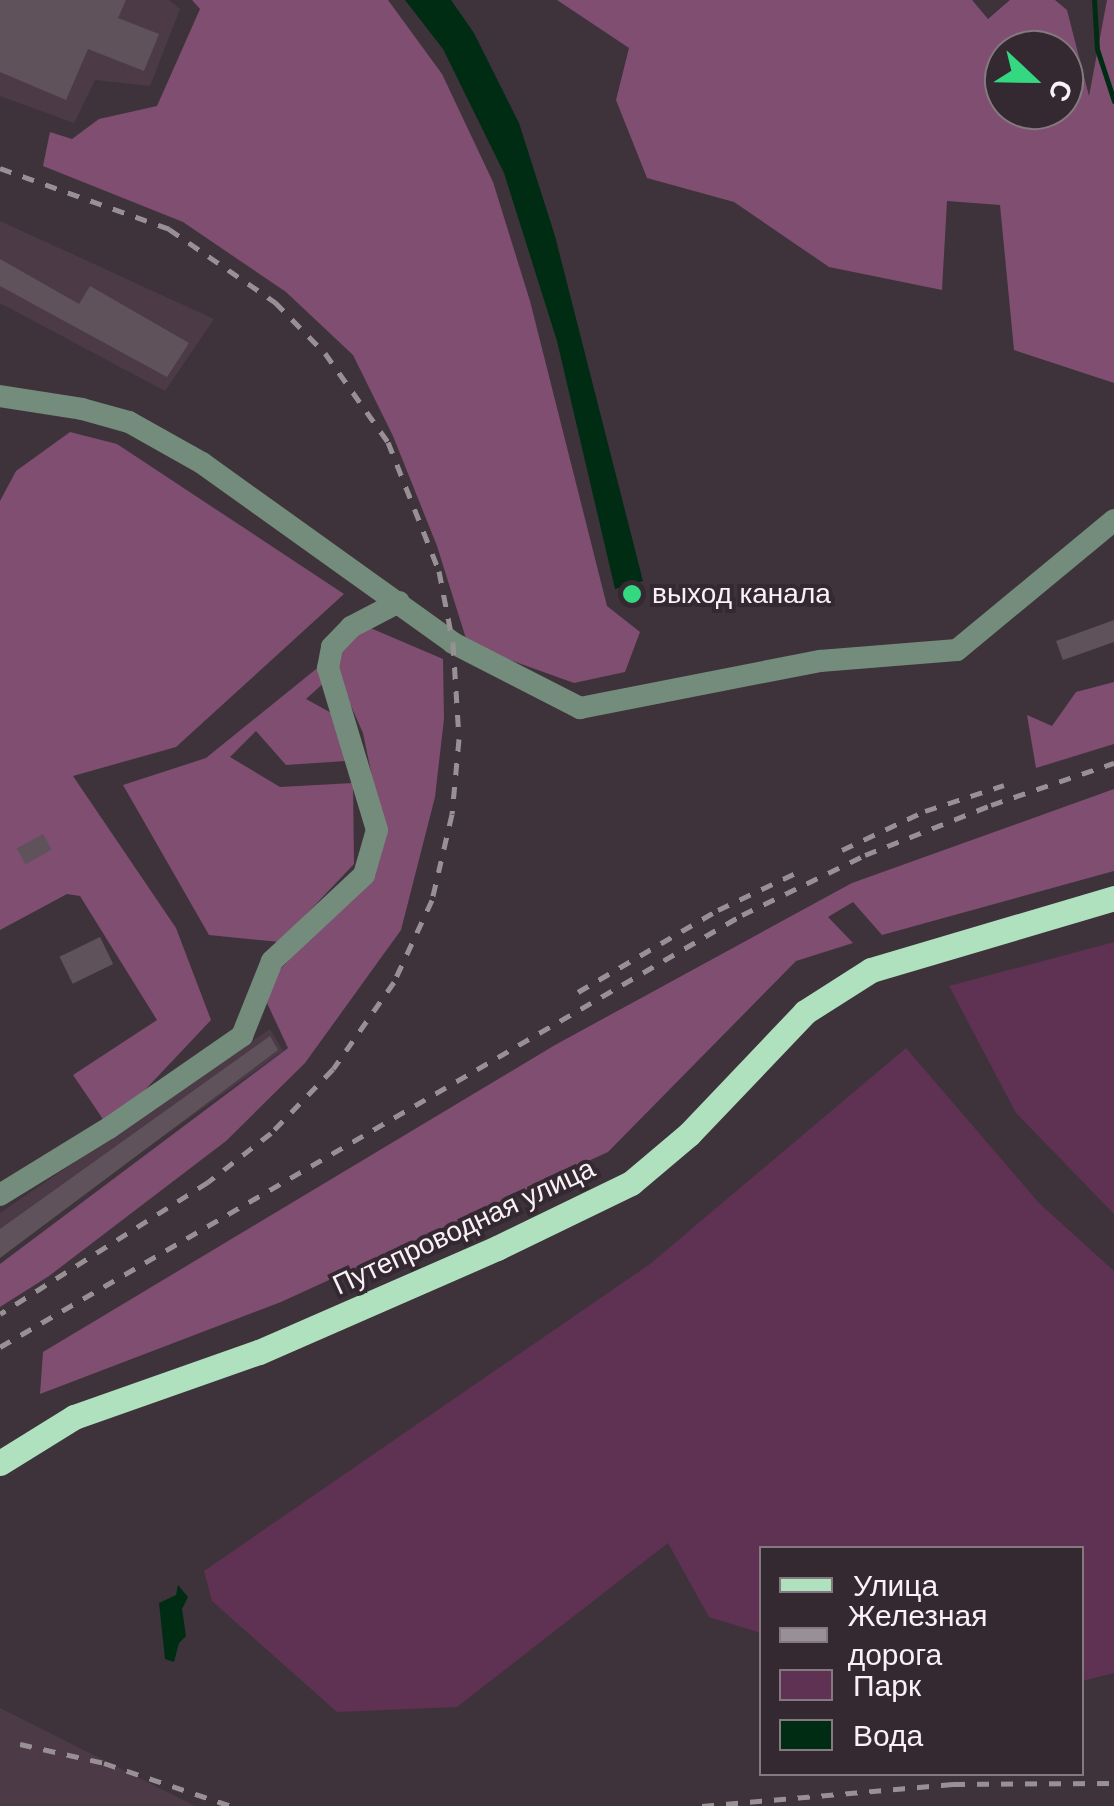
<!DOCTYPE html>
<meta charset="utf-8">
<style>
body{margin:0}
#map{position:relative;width:1114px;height:1806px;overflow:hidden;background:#3e333b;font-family:"DM Sans",sans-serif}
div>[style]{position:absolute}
.built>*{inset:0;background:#4c3b47}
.green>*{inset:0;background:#5f3153}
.forest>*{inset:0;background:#7f4e71}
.water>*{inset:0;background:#002c14}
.stream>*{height:5px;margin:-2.5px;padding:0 2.5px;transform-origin:2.5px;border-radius:2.5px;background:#002c14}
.building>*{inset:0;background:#5f525b;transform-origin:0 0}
.minor>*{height:22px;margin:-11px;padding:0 11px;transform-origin:11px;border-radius:11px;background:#748c7b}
.major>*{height:25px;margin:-12.5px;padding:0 12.5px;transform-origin:12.5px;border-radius:12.5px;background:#afe1bf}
.rail>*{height:5px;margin-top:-2.5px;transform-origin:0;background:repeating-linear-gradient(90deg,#999096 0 12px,transparent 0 24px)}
.dots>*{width:28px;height:28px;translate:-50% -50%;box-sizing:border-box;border:5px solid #342930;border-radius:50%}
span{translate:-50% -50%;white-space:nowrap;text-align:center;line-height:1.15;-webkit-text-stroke:8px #342930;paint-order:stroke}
.poi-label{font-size:28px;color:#f9f1f6}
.left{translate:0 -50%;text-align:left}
.street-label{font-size:28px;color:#f9f1f6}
.legend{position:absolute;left:759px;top:1546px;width:325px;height:230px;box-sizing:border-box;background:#342930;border:2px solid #83797f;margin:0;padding:12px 18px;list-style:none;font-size:30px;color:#f9f1f6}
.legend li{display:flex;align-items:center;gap:20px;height:50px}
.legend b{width:50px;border:2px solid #83797f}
.north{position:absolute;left:984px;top:30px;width:100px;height:100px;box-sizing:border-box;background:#342930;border:2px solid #83797f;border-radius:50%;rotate:112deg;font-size:28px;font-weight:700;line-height:40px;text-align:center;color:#f9f1f6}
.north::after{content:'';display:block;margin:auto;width:35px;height:45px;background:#34d881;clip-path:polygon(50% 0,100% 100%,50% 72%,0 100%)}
</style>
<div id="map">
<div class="built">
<div style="clip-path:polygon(0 0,169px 0,180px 9px,150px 86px,95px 80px,74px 123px,0 96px)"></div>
<div style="clip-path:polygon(0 221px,214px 319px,165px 391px,0 303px)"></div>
<div style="clip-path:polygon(270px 1029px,283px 1051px,0 1253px,0 1213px)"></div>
<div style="clip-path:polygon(0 1708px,195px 1806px,0 1806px)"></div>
</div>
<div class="green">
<div style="clip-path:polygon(1114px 942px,1114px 1214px,1016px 1113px,949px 986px)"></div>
<div style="clip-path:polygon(906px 1048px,1039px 1203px,1114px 1271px,1114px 1673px,1082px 1681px,1082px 1548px,762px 1548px,761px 1633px,709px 1617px,668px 1543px,457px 1707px,337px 1712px,212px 1601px,204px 1571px,650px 1264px)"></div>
</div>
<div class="forest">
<div style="clip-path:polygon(192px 0,388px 0,442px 74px,493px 182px,530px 301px,607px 606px,640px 632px,625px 672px,574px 683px,468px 645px,437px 546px,393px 436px,353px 355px,286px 292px,183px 222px,43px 166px,50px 132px,72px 139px,99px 119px,157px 106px,200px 9px)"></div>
<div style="clip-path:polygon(evenodd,557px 0,972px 0,988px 19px,1010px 0,1055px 0,1067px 10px,1089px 96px,1107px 0,1114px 0,1114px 383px,1014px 350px,1000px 205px,947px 201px,942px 290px,829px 267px,734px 202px,647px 178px,616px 100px,629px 48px,557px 0,1064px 50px,1064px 110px,1004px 110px,1004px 50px,1064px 50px)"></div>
<div style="clip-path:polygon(70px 432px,117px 444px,344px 594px,176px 747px,73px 776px,176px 928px,211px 1020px,109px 1128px,73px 1075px,157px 1020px,80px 896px,67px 894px,0 930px,0 501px,16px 471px)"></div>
<div style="clip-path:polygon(368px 627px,443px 659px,444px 719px,435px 797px,401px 930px,305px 1063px,226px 1141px,49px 1276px,0 1307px,0 1264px,288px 1048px,267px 1003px,274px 976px,304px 944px,383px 830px,363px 733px,336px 672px,306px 699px,335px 715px,346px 761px,286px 765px,256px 731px,230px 757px,280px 787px,353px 783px,354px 864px,280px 942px,209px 935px,123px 785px,206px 758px)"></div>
<div style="clip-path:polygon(1114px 682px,1114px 744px,1036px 768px,1027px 715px,1052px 726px,1076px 692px)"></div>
<div style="clip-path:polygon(1114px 789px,1114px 871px,882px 935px,853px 902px,828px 917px,853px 943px,796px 961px,608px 1152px,281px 1302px,40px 1394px,43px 1352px,555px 1045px,852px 883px)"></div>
</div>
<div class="water">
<div style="clip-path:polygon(405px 0,451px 0,474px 33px,519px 123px,555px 236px,643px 581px,615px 589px,557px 341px,504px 173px,443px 49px)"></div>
<div style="clip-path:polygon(178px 1585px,188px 1597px,182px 1609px,186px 1636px,179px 1643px,174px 1662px,165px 1659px,159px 1603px,176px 1595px)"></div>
</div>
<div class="stream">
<div style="left:1094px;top:0;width:49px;rotate:86.5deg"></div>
<div style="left:1097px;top:49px;width:55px;rotate:71.9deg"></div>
</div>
<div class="building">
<div style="clip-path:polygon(0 0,126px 0,118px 18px,159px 34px,144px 71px,88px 49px,66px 100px,0 72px)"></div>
<div style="clip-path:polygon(0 259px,79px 304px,90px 286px,189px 343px,167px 377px,0 286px)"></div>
<div style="clip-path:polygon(1114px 620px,1114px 642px,1063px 660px,1056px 641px)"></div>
<div style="left:43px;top:834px;width:18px;height:30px;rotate:61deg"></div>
<div style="left:100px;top:937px;width:30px;height:45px;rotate:64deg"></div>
<div style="clip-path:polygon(270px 1036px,278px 1050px,0 1258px,0 1229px)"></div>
</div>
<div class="minor">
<div style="left:0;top:396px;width:83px;rotate:9deg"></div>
<div style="left:82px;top:409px;width:49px;rotate:15.5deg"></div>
<div style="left:129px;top:422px;width:84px;rotate:29.3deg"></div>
<div style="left:202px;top:463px;width:309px;rotate:35.6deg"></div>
<div style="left:453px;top:643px;width:143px;rotate:27.1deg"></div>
<div style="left:580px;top:708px;width:245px;rotate:-11.1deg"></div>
<div style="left:820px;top:661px;width:137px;rotate:-4.6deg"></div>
<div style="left:957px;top:650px;width:204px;rotate:-39.6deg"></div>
<div style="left:0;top:1195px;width:128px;rotate:-31.6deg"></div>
<div style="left:109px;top:1128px;width:162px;rotate:-34.7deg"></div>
<div style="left:242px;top:1036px;width:81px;rotate:-68.2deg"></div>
<div style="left:272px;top:961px;width:126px;rotate:-43.1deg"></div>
<div style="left:364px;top:875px;width:47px;rotate:-73.9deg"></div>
<div style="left:377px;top:830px;width:169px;rotate:-106.8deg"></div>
<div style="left:328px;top:668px;width:21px;rotate:-79deg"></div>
<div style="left:332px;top:647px;width:28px;rotate:-46deg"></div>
<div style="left:351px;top:627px;width:54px;rotate:-27.5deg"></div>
</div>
<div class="major">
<div style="left:0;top:1463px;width:87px;rotate:-31.9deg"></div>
<div style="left:74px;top:1417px;width:196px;rotate:-19.4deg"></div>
<div style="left:259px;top:1352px;width:260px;rotate:-23.6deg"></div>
<div style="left:497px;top:1248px;width:149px;rotate:-25.9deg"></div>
<div style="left:631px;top:1183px;width:76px;rotate:-40.2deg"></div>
<div style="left:689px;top:1134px;width:168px;rotate:-46.4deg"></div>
<div style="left:805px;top:1012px;width:78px;rotate:-32.5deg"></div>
<div style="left:871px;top:970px;width:253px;rotate:-16.5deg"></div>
</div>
<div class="rail">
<div style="left:0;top:168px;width:180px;rotate:19.8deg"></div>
<div style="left:169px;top:229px;width:129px;rotate:34.6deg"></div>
<div style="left:275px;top:302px;width:71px;rotate:45.6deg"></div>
<div style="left:325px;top:353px;width:109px;rotate:54.7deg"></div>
<div style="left:388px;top:442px;width:139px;rotate:68.4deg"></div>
<div style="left:439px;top:571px;width:73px;rotate:79deg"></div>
<div style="left:453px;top:643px;width:96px;rotate:86.4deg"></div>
<div style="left:459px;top:739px;width:75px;rotate:95.3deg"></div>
<div style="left:452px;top:814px;width:88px;rotate:103.1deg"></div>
<div style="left:432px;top:900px;width:90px;rotate:114.9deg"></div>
<div style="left:394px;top:982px;width:106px;rotate:125deg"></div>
<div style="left:333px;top:1069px;width:89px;rotate:134.1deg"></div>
<div style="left:271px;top:1133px;width:80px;rotate:142.1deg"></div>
<div style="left:208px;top:1182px;width:246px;rotate:147.6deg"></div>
<div style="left:842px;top:850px;width:92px;rotate:-25.2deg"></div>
<div style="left:925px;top:811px;width:83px;rotate:-18.2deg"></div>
<div style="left:578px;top:992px;width:162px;rotate:-30.4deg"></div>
<div style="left:718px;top:910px;width:93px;rotate:-25.5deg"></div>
<div style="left:0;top:1347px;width:859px;rotate:-30.21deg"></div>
<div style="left:742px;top:915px;width:137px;rotate:-26deg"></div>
<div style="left:865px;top:855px;width:136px;rotate:-21.6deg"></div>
<div style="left:991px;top:805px;width:130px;rotate:-18.9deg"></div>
<div style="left:20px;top:1744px;width:86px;rotate:12.7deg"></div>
<div style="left:104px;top:1763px;width:134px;rotate:18.7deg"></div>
<div style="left:702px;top:1806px;width:252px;rotate:-5deg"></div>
<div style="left:953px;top:1784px;width:161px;rotate:-0.4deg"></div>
</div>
<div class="dots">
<div style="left:632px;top:594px;background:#34d881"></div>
</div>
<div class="poi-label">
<span class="left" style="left:652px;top:594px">выход канала</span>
</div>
<div class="street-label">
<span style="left:464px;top:1227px;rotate:-25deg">Путепроводная улица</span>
</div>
<ul class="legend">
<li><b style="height:12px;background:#afe1bf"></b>Улица</li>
<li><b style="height:12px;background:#999096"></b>Железная дорога</li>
<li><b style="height:28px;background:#5f3153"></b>Парк</li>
<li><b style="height:28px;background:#002c14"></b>Вода</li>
</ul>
<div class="north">С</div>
</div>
